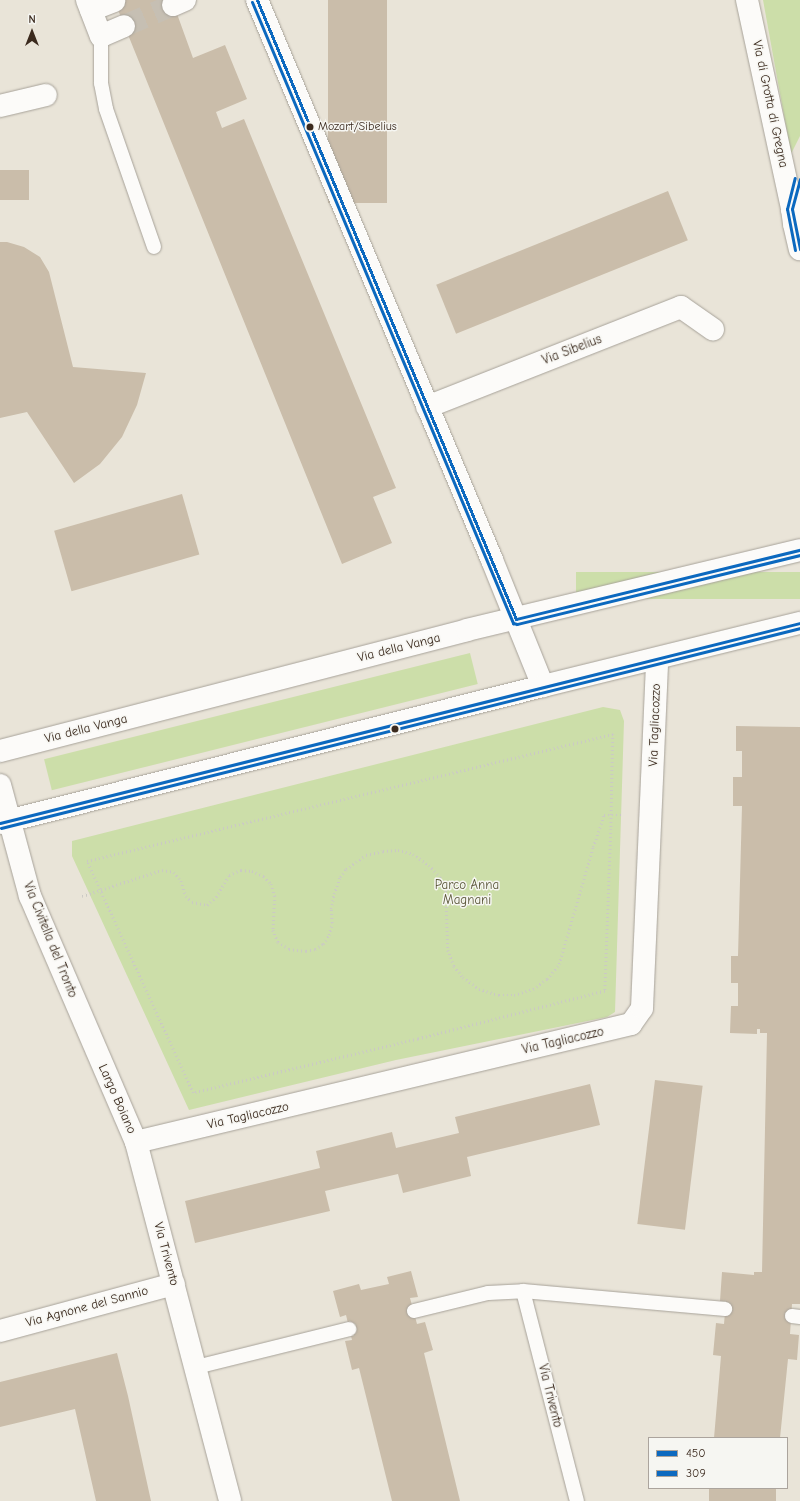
<!DOCTYPE html>
<style>
body{margin:0}
#map{position:relative;width:800px;height:1501px;overflow:hidden;background:#e9e4d8;font-family:"Comic Neue",sans-serif}
div>[style]{position:absolute}
.green>*{inset:0;background:#ccdea9;transform-origin:0 0}
.building>*{inset:0;background:#cabdaa;transform-origin:0 0}
.street-tunnel>*{height:22px;margin-top:-11px;transform-origin:0;background:repeating-linear-gradient(90deg,#c6bfb3 0 22px,transparent 0 33px)}
.path>*{height:2.5px;margin-top:-1.25px;transform-origin:0;background:repeating-linear-gradient(90deg,#cbc9c5 0 1px,transparent 0 4px)}
.roads{filter:drop-shadow(0 0 1px #a7a299) drop-shadow(0 0 1px #a7a299)}
.lane>*{height:14px;margin:-7px;padding:0 7px;transform-origin:7px;border-radius:7px;background:#fcfbf9}
.street>*{height:22px;margin:-11px;padding:0 11px;transform-origin:11px;border-radius:11px;background:#fcfbf9}
.bus-1>*{height:3px;margin:-1.5px;padding:0 1.5px;transform-origin:1.5px;border-radius:1.5px;background:#0c69bf}
.bus-2>*{height:3px;margin:-1.5px;padding:0 1.5px;transform-origin:1.5px;border-radius:1.5px;background:#0c69bf}
.dots>*{width:11px;height:11px;translate:-50% -50%;box-sizing:border-box;border:2px solid #f6f6f2;border-radius:50%}
span{translate:-50% -50%;white-space:nowrap;text-align:center;line-height:1.15;-webkit-text-stroke:3px #f6f6f2;paint-order:stroke}
.bus-label{font-size:12px;color:#3b2a1e}
.left{translate:0 -50%;text-align:left}
.street-label{font-size:13px;color:#3b2a1e}
.park-label{font-size:13px;color:#595637}
.legend{position:absolute;left:648px;top:1437px;width:140px;height:52px;box-sizing:border-box;background:#f6f6f2;border:1px solid #aba49d;margin:0;padding:5px 7px;list-style:none;font-size:12px;color:#3b2a1e}
.legend li{display:flex;align-items:center;gap:8px;height:20px}
.legend b{width:20px;border:1px solid #aba49d}
.north{position:absolute;left:12px;top:12px;width:40px;height:40px;-webkit-text-stroke:3px #f6f6f2;paint-order:stroke;rotate:0deg;font-size:11px;font-weight:700;line-height:16px;text-align:center;color:#3b2a1e}
.north::after{content:'';display:block;margin:auto;width:14px;height:18px;background:#3b2a1e;clip-path:polygon(50% 0,100% 100%,50% 72%,0 100%)}
</style>
<div id="map">
<div class="green">
<div style="clip-path:polygon(763px 0,800px 0,800px 136px,791px 154px)"></div>
<div style="left:800px;top:572px;width:27px;height:224px;rotate:90deg"></div>
<div style="left:470px;top:653px;width:32px;height:439px;rotate:76deg"></div>
<div style="clip-path:polygon(603px 707px,620px 710px,624px 721px,615px 1012px,607px 1017px,396px 1060px,189px 1110px,72px 856px,72px 841px)"></div>
</div>
<div class="building">
<div style="clip-path:polygon(114px 0,172px 0,193px 58px,225px 45px,247px 99px,216px 112px,222px 128px,244px 119px,396px 488px,373px 497px,392px 543px,342px 564px)"></div>
<div style="left:328px;top:0;width:59px;height:203px"></div>
<div style="left:0;top:170px;width:29px;height:30px"></div>
<div style="left:668px;top:191px;width:53px;height:250px;rotate:68deg"></div>
<div style="clip-path:polygon(0 242px,7px 242px,24px 247px,40px 257px,49px 272px,73px 367px,146px 373px,137px 405px,122px 437px,100px 464px,74px 483px,27px 412px,0 418px)"></div>
<div style="left:182px;top:494px;width:63px;height:133px;rotate:74deg"></div>
<div style="clip-path:polygon(736px 726px,800px 727px,800px 1304px,792px 1304px,790px 1334px,799px 1335px,797px 1360px,788px 1359px,780px 1438px,714px 1438px,721px 1356px,713px 1355px,716px 1323px,724px 1324px,726px 1301px,720px 1301px,722px 1272px,754px 1275px,754px 1272px,762px 1272px,767px 1033px,760px 1033px,760px 1029px,757px 1029px,757px 1034px,730px 1033px,731px 1006px,738px 1006px,738px 983px,731px 983px,731px 956px,738px 956px,742px 806px,733px 806px,733px 777px,742px 777px,742px 751px,736px 751px)"></div>
<div style="left:655px;top:1080px;width:48px;height:145px;rotate:7deg"></div>
<div style="clip-path:polygon(590px 1084px,600px 1125px,467px 1157px,471px 1176px,403px 1193px,398px 1174px,325px 1191px,330px 1211px,195px 1243px,185px 1201px,320px 1168px,316px 1151px,392px 1132px,396px 1148px,459px 1133px,455px 1117px)"></div>
<div style="clip-path:polygon(411px 1271px,418px 1297px,410px 1298px,417px 1324px,425px 1322px,433px 1350px,424px 1353px,460px 1501px,392px 1501px,359px 1368px,352px 1370px,345px 1341px,352px 1340px,346px 1315px,340px 1317px,333px 1291px,359px 1284px,361px 1290px,389px 1284px,387px 1277px)"></div>
<div style="clip-path:polygon(117px 1353px,128px 1396px,151px 1501px,96px 1501px,75px 1409px,0 1427px,0 1382px)"></div>
<div style="left:709px;top:1488px;width:67px;height:13px"></div>
</div>
<div class="street-tunnel">
<div style="left:124px;top:26px;width:53px;rotate:-23.2deg"></div>
</div>
<div class="path">
<div style="left:613px;top:734px;width:95px;rotate:91.2deg"></div>
<div style="left:611px;top:829px;width:162px;rotate:92.1deg"></div>
<div style="left:605px;top:991px;width:193px;rotate:165.6deg"></div>
<div style="left:418px;top:1039px;width:231px;rotate:166.5deg"></div>
<div style="left:193px;top:1093px;width:255px;rotate:-114.6deg"></div>
<div style="left:87px;top:861px;width:541px;rotate:-13.57deg"></div>
<div style="left:82px;top:896px;width:84px;rotate:-18deg"></div>
<div style="left:162px;top:870px;width:12px;rotate:9deg"></div>
<div style="left:174px;top:872px;width:11px;rotate:52deg"></div>
<div style="left:181px;top:881px;width:16px;rotate:72deg"></div>
<div style="left:186px;top:896px;width:8px;rotate:45deg"></div>
<div style="left:192px;top:902px;width:15px;rotate:11deg"></div>
<div style="left:207px;top:905px;width:12px;rotate:-42deg"></div>
<div style="left:216px;top:897px;width:26px;rotate:-59deg"></div>
<div style="left:229px;top:875px;width:13px;rotate:-23deg"></div>
<div style="left:241px;top:870px;width:11px;rotate:5deg"></div>
<div style="left:252px;top:871px;width:13px;rotate:23deg"></div>
<div style="left:264px;top:876px;width:11px;rotate:49deg"></div>
<div style="left:271px;top:884px;width:13px;rotate:72deg"></div>
<div style="left:275px;top:896px;width:34px;rotate:93deg"></div>
<div style="left:273px;top:930px;width:13px;rotate:67deg"></div>
<div style="left:278px;top:942px;width:13px;rotate:32deg"></div>
<div style="left:289px;top:949px;width:17px;rotate:7deg"></div>
<div style="left:306px;top:951px;width:9px;rotate:-13deg"></div>
<div style="left:315px;top:949px;width:9px;rotate:-32deg"></div>
<div style="left:323px;top:944px;width:11px;rotate:-56deg"></div>
<div style="left:329px;top:935px;width:12px;rotate:-76deg"></div>
<div style="left:332px;top:923px;width:14px;rotate:-94deg"></div>
<div style="left:331px;top:909px;width:15px;rotate:-79deg"></div>
<div style="left:334px;top:894px;width:18px;rotate:-71deg"></div>
<div style="left:340px;top:877px;width:10px;rotate:-53deg"></div>
<div style="left:346px;top:869px;width:24px;rotate:-35deg"></div>
<div style="left:366px;top:855px;width:17px;rotate:-13deg"></div>
<div style="left:383px;top:851px;width:15px;rotate:-4deg"></div>
<div style="left:398px;top:850px;width:16px;rotate:15deg"></div>
<div style="left:413px;top:854px;width:19px;rotate:35deg"></div>
<div style="left:429px;top:865px;width:16px;rotate:47deg"></div>
<div style="left:440px;top:877px;width:15px;rotate:67deg"></div>
<div style="left:446px;top:891px;width:59px;rotate:88.1deg"></div>
<div style="left:448px;top:950px;width:17px;rotate:69deg"></div>
<div style="left:454px;top:966px;width:14px;rotate:51deg"></div>
<div style="left:463px;top:977px;width:20px;rotate:37deg"></div>
<div style="left:479px;top:989px;width:21px;rotate:17deg"></div>
<div style="left:499px;top:995px;width:15px"></div>
<div style="left:514px;top:995px;width:20px;rotate:-18deg"></div>
<div style="left:533px;top:989px;width:17px;rotate:-36deg"></div>
<div style="left:547px;top:979px;width:19px;rotate:-51deg"></div>
<div style="left:559px;top:964px;width:122px;rotate:-73.8deg"></div>
<div style="left:593px;top:847px;width:34px;rotate:-71deg"></div>
<div style="left:604px;top:815px;width:18px"></div>
</div>
<div class="roads">
<div class="lane">
<div style="left:101px;top:36px;width:47px;rotate:90deg"></div>
<div style="left:101px;top:83px;width:26px;rotate:79deg"></div>
<div style="left:106px;top:109px;width:146px;rotate:70.8deg"></div>
<div style="left:523px;top:1291px;width:217px;rotate:75.6deg"></div>
<div style="left:414px;top:1311px;width:76px;rotate:-13.7deg"></div>
<div style="left:488px;top:1293px;width:35px;rotate:-3deg"></div>
<div style="left:523px;top:1291px;width:203px;rotate:5.1deg"></div>
<div style="left:792px;top:1316px;width:8px;rotate:7deg"></div>
<div style="left:196px;top:1367px;width:158px;rotate:-13.9deg"></div>
</div>
<div class="street">
<div style="left:87px;top:0;width:39px;rotate:69deg"></div>
<div style="left:101px;top:36px;width:25px;rotate:-23deg"></div>
<div style="left:257px;top:0;width:607px;rotate:67.23deg"></div>
<div style="left:492px;top:560px;width:136px;rotate:68deg"></div>
<div style="left:747px;top:0;width:214px;rotate:77.8deg"></div>
<div style="left:173px;top:5px;width:13px;rotate:-23deg"></div>
<div style="left:91px;top:10px;width:25px;rotate:-21deg"></div>
<div style="left:0;top:106px;width:47px;rotate:-13.4deg"></div>
<div style="left:796px;top:195px;width:15px;rotate:106deg"></div>
<div style="left:792px;top:209px;width:15px;rotate:82deg"></div>
<div style="left:794px;top:224px;width:26px;rotate:77deg"></div>
<div style="left:427px;top:407px;width:273px;rotate:-21.5deg"></div>
<div style="left:681px;top:307px;width:39px;rotate:35deg"></div>
<div style="left:0;top:751px;width:482px;rotate:-14.5deg"></div>
<div style="left:467px;top:630px;width:342px;rotate:-13.5deg"></div>
<div style="left:0;top:785px;width:115px;rotate:74.9deg"></div>
<div style="left:30px;top:896px;width:268px;rotate:66.7deg"></div>
<div style="left:136px;top:1142px;width:371px;rotate:75.3deg"></div>
<div style="left:0;top:823px;width:560px;rotate:-14.16deg"></div>
<div style="left:543px;top:686px;width:265px;rotate:-13.8deg"></div>
<div style="left:136px;top:1142px;width:509px;rotate:-13.41deg"></div>
<div style="left:631px;top:1024px;width:19px;rotate:-55deg"></div>
<div style="left:642px;top:1008px;width:349px;rotate:-87.5deg"></div>
<div style="left:0;top:1331px;width:180px;rotate:-15.1deg"></div>
</div>
</div>
<div class="bus-1">
<div style="left:257px;top:0;width:671px;rotate:67.29deg"></div>
<div style="left:516px;top:619px;width:292px;rotate:-13.7deg"></div>
<div style="left:800px;top:179px;width:31px;rotate:105deg"></div>
<div style="left:792px;top:209px;width:41px;rotate:78.7deg"></div>
<div style="left:0;top:823px;width:825px;rotate:-14.04deg"></div>
</div>
<div class="bus-2">
<div style="left:252px;top:2px;width:674px;rotate:67.2deg"></div>
<div style="left:513px;top:623px;width:4px;rotate:14deg"></div>
<div style="left:517px;top:624px;width:291px;rotate:-13.7deg"></div>
<div style="left:795px;top:250px;width:42px;rotate:-101deg"></div>
<div style="left:787px;top:209px;width:32px;rotate:-76deg"></div>
<div style="left:1px;top:828px;width:824px;rotate:-14.05deg"></div>
</div>
<div class="dots">
<div style="left:310px;top:127px;background:#3b2a1e"></div>
<div style="left:395px;top:729px;background:#3b2a1e"></div>
</div>
<div class="bus-label">
<span class="left" style="left:318px;top:127px">Mozart/Sibelius</span>
</div>
<div class="street-label">
<span style="left:770px;top:104px;rotate:78deg">Via di Grotta di Gregna</span>
<span style="left:572px;top:350px;rotate:-21deg">Via Sibelius</span>
<span style="left:399px;top:648px;rotate:-14deg">Via della Vanga</span>
<span style="left:655px;top:725px;rotate:-88deg">Via Tagliacozzo</span>
<span style="left:86px;top:729px;rotate:-14deg">Via della Vanga</span>
<span style="left:50px;top:940px;rotate:68deg">Via Civitella del Tronto</span>
<span style="left:563px;top:1041px;rotate:-13deg">Via Tagliacozzo</span>
<span style="left:117px;top:1099px;rotate:66deg">Largo Boiano</span>
<span style="left:248px;top:1116px;rotate:-13deg">Via Tagliacozzo</span>
<span style="left:166px;top:1254px;rotate:75deg">Via Trivento</span>
<span style="left:87px;top:1307px;rotate:-15deg">Via Agnone del Sannio</span>
<span style="left:550px;top:1396px;rotate:76deg">Via Trivento</span>
</div>
<div class="park-label">
<span style="left:467px;top:893px">Parco Anna<br>Magnani</span>
</div>
<ul class="legend">
<li><b style="height:5px;background:#0c69bf"></b>450</li>
<li><b style="height:5px;background:#0c69bf"></b>309</li>
</ul>
<div class="north">N</div>
</div>
